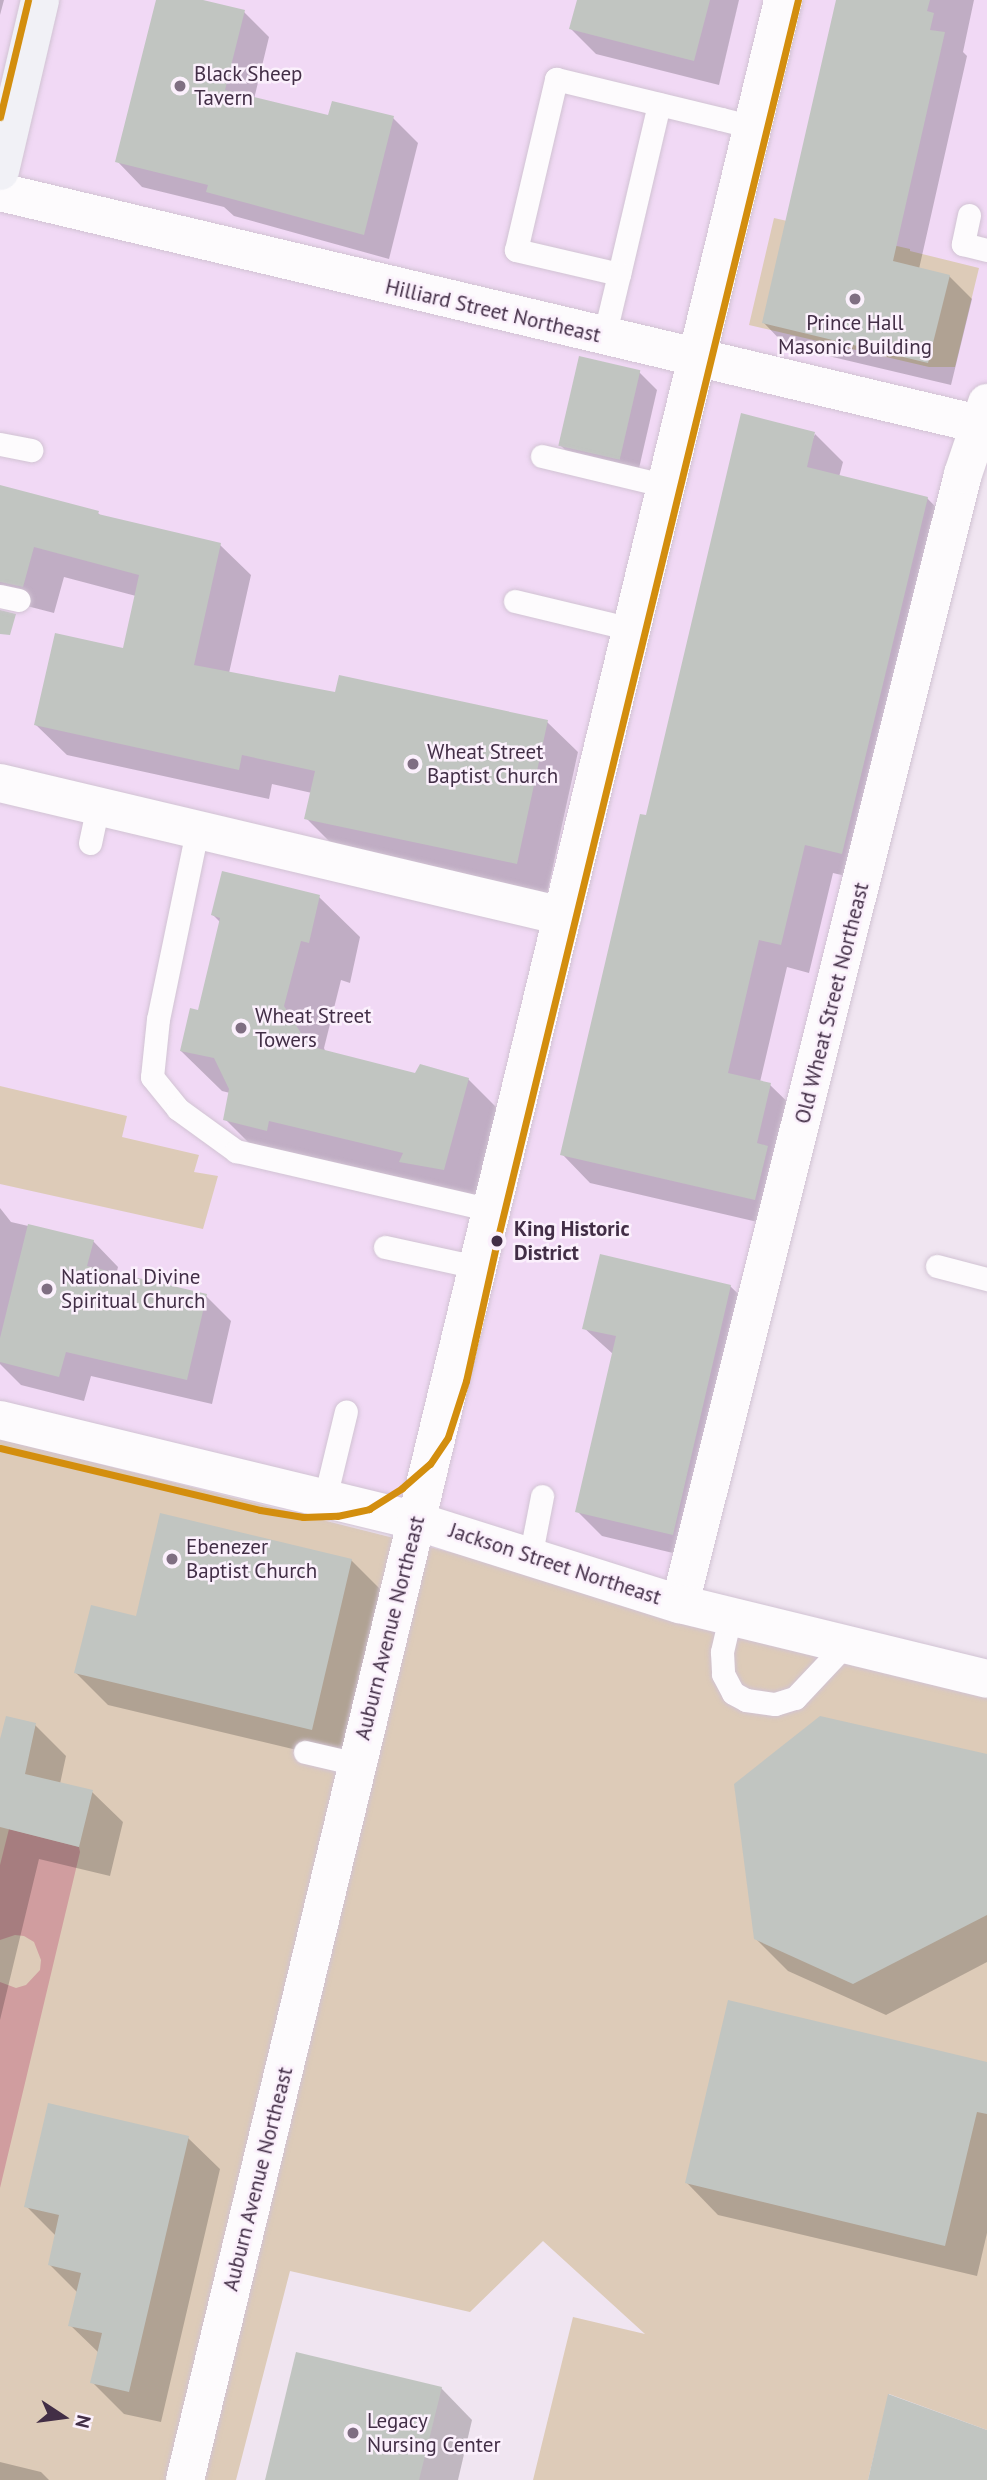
<!DOCTYPE html>
<style>
body{margin:0}
#map{position:relative;width:987px;height:2480px;overflow:hidden;background:#f0e5f1;font-family:"PT Sans",sans-serif}
div>[style]{position:absolute}
.built>*{inset:0;background:#f1d9f5}
.green>*{inset:0;background:#ddcbb8}
.water>*{inset:0;background:#d09d9f}
.shadow>*{inset:0;background:#0003}
.building>*{inset:0;background:#c1c5c1;transform-origin:0 0}
.roads{filter:drop-shadow(0 0 2px #d1c3d3) drop-shadow(0 0 2px #d1c3d3)}
.service>*{height:23px;margin:-11.5px;padding:0 11.5px;transform-origin:11.5px;border-radius:11.5px;background:#fdfbfd}
.minor>*{height:38px;margin:-19px;padding:0 19px;transform-origin:19px;border-radius:19px;background:#fdfbfd}
.tertiary>*{height:38px;margin:-19px;padding:0 19px;transform-origin:19px;border-radius:19px;background:#fdfbfd}
.secondary>*{height:38px;margin:-19px;padding:0 19px;transform-origin:19px;border-radius:19px;background:#f1f1f6}
.tram-1>*{height:7px;margin:-3.5px;padding:0 3.5px;transform-origin:3.5px;border-radius:3.5px;background:#d38e0e}
.dots>*{width:19px;height:19px;translate:-50% -50%;box-sizing:border-box;border:4px solid #fbf0fc;border-radius:50%}
span{translate:-50% -50%;white-space:nowrap;text-align:center;line-height:1.15;-webkit-text-stroke:5px #fbf0fc;paint-order:stroke}
.poi-label{font-size:21px;color:#422e46}
.left{translate:0 -50%;text-align:left}
.street-label{font-size:21px;color:#422e46}
.stop-label{font-size:21px;color:#422e46;font-weight:700}
.north{position:absolute;left:28px;top:2382px;width:70px;height:70px;-webkit-text-stroke:5px #fbf0fc;paint-order:stroke;rotate:103deg;font-size:19px;font-weight:700;line-height:28px;text-align:center;color:#422e46}
.north::after{content:'';display:block;margin:auto;width:24px;height:32px;background:#422e46;clip-path:polygon(50% 0,100% 100%,50% 72%,0 100%)}
</style>
<div id="map">
<div class="built">
<div style="clip-path:polygon(0 0,987px 0,987px 420px,702px 1594px,66px 1434px,0 1708px)"></div>
</div>
<div class="green">
<div style="clip-path:polygon(774px 218px,910px 249px,910px 251px,979px 268px,955px 367px,929px 367px,749px 325px)"></div>
<div style="clip-path:polygon(0 1086px,127px 1116px,122px 1137px,199px 1155px,194px 1172px,218px 1176px,203px 1229px,0 1184px)"></div>
<div style="clip-path:polygon(0 1439px,987px 1687px,987px 2430px,889px 2394px,868px 2480px,533px 2480px,573px 2317px,645px 2334px,543px 2241px,470px 2312px,290px 2271px,236px 2480px,0 2480px)"></div>
</div>
<div class="water">
<div style="clip-path:polygon(9px 1829px,79px 1847px,80px 1852px,0 2188px,0 1982px,16px 1988px,26px 1985px,40px 1970px,41px 1960px,34px 1942px,24px 1936px,15px 1935px,0 1940px,0 1865px)"></div>
</div>
<div class="shadow">
<div style="clip-path:polygon(0 0,4px 0,0 15px)"></div>
<div style="clip-path:polygon(158px 0,195px 0,244px 12px,269px 37px,254px 99px,330px 117px,393px 118px,418px 143px,389px 259px,234px 216px,224px 207px,142px 187px,117px 161px)"></div>
<div style="clip-path:polygon(578px 0,739px 0,719px 85px,596px 54px,571px 29px)"></div>
<div style="clip-path:polygon(838px 0,974px 0,963px 52px,967px 56px,919px 269px,949px 276px,972px 299px,951px 385px,786px 346px,764px 323px)"></div>
<div style="clip-path:polygon(639px 372px,657px 390px,637px 477px,578px 462px,560px 445px)"></div>
<div style="clip-path:polygon(815px 434px,843px 462px,839px 477px,927px 498px,955px 527px,871px 882px,833px 873px,809px 973px,787px 967px,760px 1082px,770px 1085px,799px 1113px,783px 1228px,590px 1183px,562px 1154px,648px 816px)"></div>
<div style="clip-path:polygon(0 486px,98px 513px,102px 517px,220px 545px,251px 575px,229px 673px,337px 694px,547px 722px,578px 752px,547px 894px,336px 848px,306px 818px,312px 793px,272px 784px,269px 799px,67px 755px,36px 725px,124px 650px,136px 596px,64px 577px,54px 613px,0 599px)"></div>
<div style="clip-path:polygon(319px 897px,360px 937px,350px 983px,341px 980px,324px 1048px,326px 1053px,416px 1075px,468px 1079px,509px 1120px,485px 1210px,266px 1160px,225px 1119px,230px 1093px,222px 1091px,181px 1051px,199px 1012px,221px 923px,213px 915px)"></div>
<div style="clip-path:polygon(0 1208px,11px 1222px,93px 1241px,118px 1267px,116px 1275px,206px 1296px,231px 1321px,212px 1404px,91px 1376px,84px 1401px,21px 1385px,0 1364px)"></div>
<div style="clip-path:polygon(730px 1286px,756px 1311px,698px 1559px,602px 1536px,577px 1511px,613px 1354px,584px 1328px)"></div>
<div style="clip-path:polygon(351px 1560px,383px 1592px,343px 1761px,108px 1705px,76px 1673px,137px 1618px)"></div>
<div style="clip-path:polygon(35px 1725px,66px 1756px,60px 1784px,92px 1792px,123px 1822px,110px 1876px,39px 1859px,0 2020px,0 1746px)"></div>
<div style="clip-path:polygon(987px 1756px,987px 1962px,886px 2015px,788px 1971px,756px 1939px)"></div>
<div style="clip-path:polygon(987px 2064px,987px 2233px,977px 2276px,718px 2215px,687px 2183px)"></div>
<div style="clip-path:polygon(188px 2138px,220px 2169px,161px 2422px,124px 2414px,92px 2382px,99px 2353px,70px 2325px,78px 2293px,50px 2265px,56px 2236px,26px 2206px)"></div>
<div style="clip-path:polygon(441px 2388px,472px 2420px,458px 2480px,266px 2480px)"></div>
<div style="clip-path:polygon(0 2462px,41px 2472px,49px 2480px,0 2480px)"></div>
</div>
<div class="building">
<div style="clip-path:polygon(156px 0,203px 0,245px 10px,225px 90px,328px 115px,332px 101px,394px 116px,364px 235px,206px 192px,208px 185px,115px 162px)"></div>
<div style="clip-path:polygon(577px 0,710px 0,694px 61px,569px 29px)"></div>
<div style="clip-path:polygon(836px 0,930px 0,927px 11px,934px 13px,930px 30px,945px 32px,893px 261px,950px 275px,928px 363px,762px 323px)"></div>
<div style="left:579px;top:356px;width:63px;height:92px;rotate:13deg"></div>
<div style="clip-path:polygon(741px 413px,815px 432px,807px 467px,928px 497px,842px 854px,805px 845px,781px 945px,759px 940px,728px 1073px,771px 1083px,757px 1143px,768px 1146px,755px 1200px,560px 1155px,640px 814px,646px 815px)"></div>
<div style="clip-path:polygon(0 485px,99px 511px,98px 514px,221px 543px,194px 665px,335px 692px,339px 675px,548px 720px,517px 864px,304px 819px,315px 771px,242px 755px,239px 770px,34px 725px,55px 633px,123px 648px,139px 575px,34px 547px,23px 587px,0 582px)"></div>
<div style="clip-path:polygon(0 610px,16px 614px,10px 635px,0 634px)"></div>
<div style="clip-path:polygon(222px 871px,320px 895px,309px 943px,301px 941px,284px 1006px,309px 1046px,415px 1073px,420px 1064px,469px 1078px,444px 1170px,399px 1162px,403px 1153px,269px 1121px,267px 1131px,223px 1120px,229px 1089px,214px 1058px,180px 1051px,190px 1008px,198px 1010px,220px 918px,211px 915px)"></div>
<div style="clip-path:polygon(28px 1224px,94px 1240px,87px 1266px,207px 1294px,187px 1380px,66px 1352px,59px 1377px,0 1362px,0 1338px)"></div>
<div style="clip-path:polygon(600px 1254px,731px 1285px,673px 1535px,575px 1512px,616px 1336px,582px 1329px)"></div>
<div style="clip-path:polygon(160px 1513px,352px 1559px,312px 1730px,74px 1673px,91px 1605px,136px 1616px)"></div>
<div style="clip-path:polygon(6px 1716px,36px 1723px,25px 1774px,93px 1790px,79px 1847px,0 1827px,0 1739px)"></div>
<div style="clip-path:polygon(820px 1716px,987px 1754px,987px 1915px,853px 1984px,754px 1939px,734px 1784px)"></div>
<div style="clip-path:polygon(728px 2000px,987px 2062px,987px 2114px,977px 2112px,945px 2246px,685px 2183px)"></div>
<div style="clip-path:polygon(48px 2103px,189px 2136px,129px 2392px,90px 2383px,102px 2333px,68px 2326px,81px 2273px,48px 2265px,59px 2215px,24px 2207px)"></div>
<div style="clip-path:polygon(296px 2352px,442px 2387px,419px 2480px,265px 2480px)"></div>
<div style="clip-path:polygon(888px 2394px,987px 2430px,987px 2480px,868px 2480px)"></div>
</div>
<div class="roads">
<div class="service">
<div style="left:659px;top:104px;width:175px;rotate:103.2deg"></div>
<div style="left:619px;top:274px;width:106px;rotate:-166.9deg"></div>
<div style="left:516px;top:250px;width:176px;rotate:-76.8deg"></div>
<div style="left:556px;top:79px;width:170px;rotate:13.6deg"></div>
<div style="left:721px;top:119px;width:33px;rotate:14deg"></div>
<div style="left:969px;top:215px;width:30px;rotate:102deg"></div>
<div style="left:963px;top:244px;width:25px;rotate:14deg"></div>
<div style="left:604px;top:337px;width:65px;rotate:-76.6deg"></div>
<div style="left:0;top:444px;width:32px;rotate:11deg"></div>
<div style="left:542px;top:456px;width:129px;rotate:13.5deg"></div>
<div style="left:0;top:596px;width:19px;rotate:12deg"></div>
<div style="left:515px;top:601px;width:120px;rotate:13.5deg"></div>
<div style="left:197px;top:831px;width:192px;rotate:101.7deg"></div>
<div style="left:158px;top:1019px;width:58px;rotate:95.9deg"></div>
<div style="left:152px;top:1077px;width:41px;rotate:50.9deg"></div>
<div style="left:178px;top:1109px;width:72px;rotate:35.9deg"></div>
<div style="left:236px;top:1151px;width:262px;rotate:13deg"></div>
<div style="left:90px;top:843px;width:38px;rotate:-78deg"></div>
<div style="left:385px;top:1247px;width:94px;rotate:12.3deg"></div>
<div style="left:937px;top:1266px;width:52px;rotate:14.6deg"></div>
<div style="left:325px;top:1498px;width:89px;rotate:-76.4deg"></div>
<div style="left:530px;top:1558px;width:63px;rotate:-79deg"></div>
<div style="left:730px;top:1617px;width:36px;rotate:103deg"></div>
<div style="left:722px;top:1652px;width:22px;rotate:87deg"></div>
<div style="left:723px;top:1674px;width:21px;rotate:62deg"></div>
<div style="left:733px;top:1693px;width:15px;rotate:28deg"></div>
<div style="left:746px;top:1700px;width:29px;rotate:8deg"></div>
<div style="left:775px;top:1704px;width:21px;rotate:-17deg"></div>
<div style="left:795px;top:1698px;width:73px;rotate:-46.7deg"></div>
<div style="left:305px;top:1752px;width:53px;rotate:13deg"></div>
</div>
<div class="minor">
<div style="left:0;top:192px;width:1014px;rotate:13.34deg"></div>
<div style="left:0;top:783px;width:578px;rotate:13.31deg"></div>
<div style="left:680px;top:1604px;width:1165px;rotate:-75.94deg"></div>
<div style="left:963px;top:474px;width:75px;rotate:-71.3deg"></div>
</div>
<div class="tertiary">
<div style="left:0;top:1420px;width:428px;rotate:13.6deg"></div>
<div style="left:416px;top:1521px;width:277px;rotate:17.5deg"></div>
<div style="left:680px;top:1604px;width:316px;rotate:13.7deg"></div>
<div style="left:185px;top:2480px;width:2551px;rotate:-76.44deg"></div>
</div>
<div class="secondary">
<div style="left:0;top:171px;width:176px;rotate:-76.8deg"></div>
</div>
</div>
<div class="tram-1">
<div style="left:0;top:117px;width:120px;rotate:-76.5deg"></div>
<div style="left:0;top:1448px;width:267px;rotate:13.4deg"></div>
<div style="left:260px;top:1510px;width:44px;rotate:9.2deg"></div>
<div style="left:303px;top:1517px;width:34px;rotate:-2deg"></div>
<div style="left:337px;top:1516px;width:33px;rotate:-12deg"></div>
<div style="left:369px;top:1509px;width:39px;rotate:-32deg"></div>
<div style="left:402px;top:1488px;width:37px;rotate:-41deg"></div>
<div style="left:430px;top:1464px;width:32px;rotate:-56deg"></div>
<div style="left:448px;top:1437px;width:59px;rotate:-72.2deg"></div>
<div style="left:466px;top:1381px;width:143px;rotate:-77.5deg"></div>
<div style="left:497px;top:1241px;width:1277px;rotate:-76.37deg"></div>
</div>
<div class="dots">
<div style="left:180px;top:86px;background:#7f6e82"></div>
<div style="left:855px;top:299px;background:#7f6e82"></div>
<div style="left:413px;top:764px;background:#7f6e82"></div>
<div style="left:241px;top:1028px;background:#7f6e82"></div>
<div style="left:497px;top:1241px;background:#422e46"></div>
<div style="left:47px;top:1289px;background:#7f6e82"></div>
<div style="left:172px;top:1559px;background:#7f6e82"></div>
<div style="left:353px;top:2433px;background:#7f6e82"></div>
</div>
<div class="poi-label">
<span class="left" style="left:194px;top:86px">Black Sheep<br>Tavern</span>
<span style="left:855px;top:335px">Prince Hall<br>Masonic Building</span>
<span class="left" style="left:427px;top:764px">Wheat Street<br>Baptist Church</span>
<span class="left" style="left:255px;top:1028px">Wheat Street<br>Towers</span>
<span class="left" style="left:61px;top:1289px">National Divine<br>Spiritual Church</span>
<span class="left" style="left:186px;top:1559px">Ebenezer<br>Baptist Church</span>
<span class="left" style="left:367px;top:2433px">Legacy<br>Nursing Center</span>
</div>
<div class="street-label">
<span style="left:493px;top:311px;rotate:13deg">Hilliard Street Northeast</span>
<span style="left:832px;top:1003px;rotate:-76deg">Old Wheat Street Northeast</span>
<span style="left:555px;top:1564px;rotate:18deg">Jackson Street Northeast</span>
<span style="left:390px;top:1628px;rotate:-76deg">Auburn Avenue Northeast</span>
<span style="left:258px;top:2179px;rotate:-76deg">Auburn Avenue Northeast</span>
</div>
<div class="stop-label">
<span class="left" style="left:514px;top:1241px">King Historic<br>District</span>
</div>
<div class="north">N</div>
</div>
